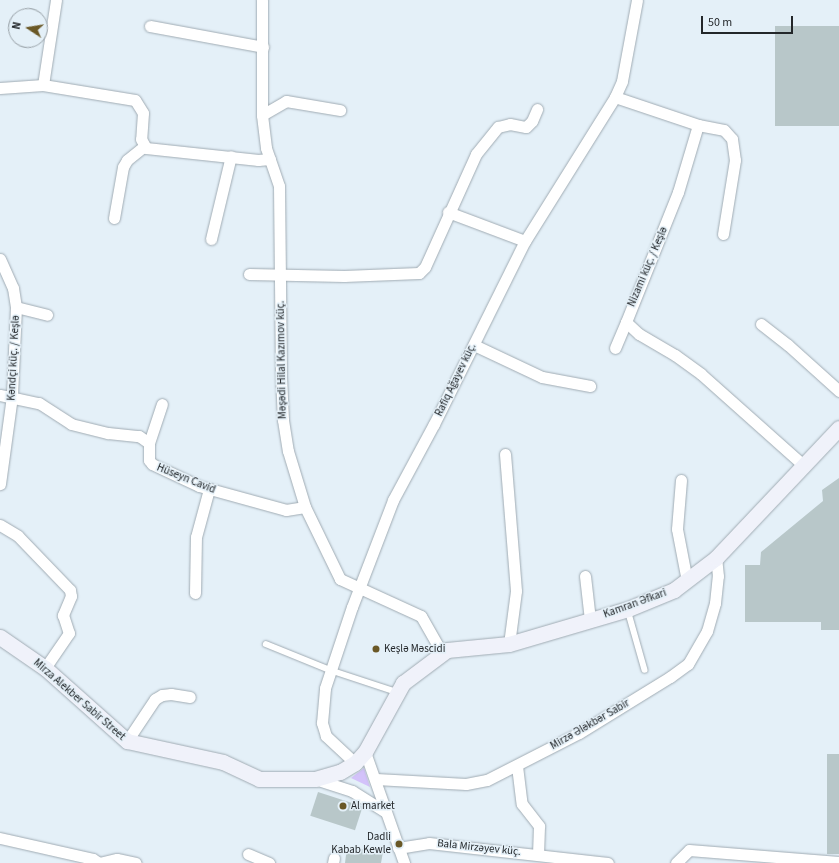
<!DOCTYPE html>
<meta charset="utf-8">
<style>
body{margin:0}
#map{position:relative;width:839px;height:863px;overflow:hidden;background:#e4f0f8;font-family:"Source Sans 3",sans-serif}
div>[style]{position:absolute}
.green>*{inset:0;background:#d3c2fa}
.building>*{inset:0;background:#b8c7c9;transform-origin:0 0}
.roads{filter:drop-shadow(0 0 1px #a0abb3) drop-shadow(0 0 1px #a0abb3)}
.lane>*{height:5.5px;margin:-2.75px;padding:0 2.75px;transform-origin:2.75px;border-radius:2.75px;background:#fff}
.street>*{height:11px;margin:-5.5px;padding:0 5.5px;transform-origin:5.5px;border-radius:5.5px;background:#fff}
.secondary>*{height:15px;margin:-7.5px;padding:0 7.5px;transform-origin:7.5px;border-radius:7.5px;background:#f0f2fa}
.dots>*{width:11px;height:11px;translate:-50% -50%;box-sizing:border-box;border:2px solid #e4f0f8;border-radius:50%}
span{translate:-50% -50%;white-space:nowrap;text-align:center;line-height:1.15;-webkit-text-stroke:3px #e4f0f8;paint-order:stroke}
.street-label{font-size:11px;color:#23272a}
.poi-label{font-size:11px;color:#23272a}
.left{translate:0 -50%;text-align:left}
.right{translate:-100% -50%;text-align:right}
.north{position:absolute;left:8px;top:8px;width:40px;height:40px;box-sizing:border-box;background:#e4f0f8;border:1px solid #97a0a6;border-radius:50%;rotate:282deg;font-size:11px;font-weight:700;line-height:16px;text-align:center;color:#23272a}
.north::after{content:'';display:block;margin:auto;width:14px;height:18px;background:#6a5826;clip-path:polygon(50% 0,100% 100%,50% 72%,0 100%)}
.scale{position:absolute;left:701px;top:16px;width:92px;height:18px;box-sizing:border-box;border:2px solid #23272a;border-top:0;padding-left:5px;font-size:12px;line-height:14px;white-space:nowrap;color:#23272a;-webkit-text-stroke:3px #e4f0f8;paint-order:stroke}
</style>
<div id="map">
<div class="green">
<div style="clip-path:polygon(364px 768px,370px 787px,351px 778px)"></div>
</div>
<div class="building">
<div style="left:839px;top:26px;width:100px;height:64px;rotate:90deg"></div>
<div style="clip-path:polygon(839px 478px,839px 630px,821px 630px,821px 622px,745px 622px,745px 565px,760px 565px,761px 552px,823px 501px,822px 490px)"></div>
<div style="left:827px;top:754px;width:12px;height:100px"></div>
<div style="left:318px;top:792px;width:47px;height:25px;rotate:18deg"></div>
<div style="clip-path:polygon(347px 847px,383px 852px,381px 863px,345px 863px)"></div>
</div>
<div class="roads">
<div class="lane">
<div style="left:628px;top:610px;width:62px;rotate:74.2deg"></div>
<div style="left:266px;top:644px;width:69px;rotate:22.1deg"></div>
<div style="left:330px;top:670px;width:71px;rotate:18.2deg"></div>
</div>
<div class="street">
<div style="left:262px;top:0;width:115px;rotate:90deg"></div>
<div style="left:262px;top:115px;width:33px;rotate:83deg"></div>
<div style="left:266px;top:148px;width:40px;rotate:71.1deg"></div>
<div style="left:279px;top:186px;width:190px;rotate:89.4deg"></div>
<div style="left:281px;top:376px;width:44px;rotate:87.4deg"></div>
<div style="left:283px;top:420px;width:31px;rotate:81deg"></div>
<div style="left:288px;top:451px;width:59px;rotate:73.1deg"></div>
<div style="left:305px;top:507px;width:80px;rotate:64.1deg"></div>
<div style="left:340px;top:579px;width:89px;rotate:24.6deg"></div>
<div style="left:421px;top:616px;width:43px;rotate:60.4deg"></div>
<div style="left:150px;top:26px;width:115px;rotate:10.5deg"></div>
<div style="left:43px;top:85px;width:86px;rotate:-81.3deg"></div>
<div style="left:0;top:88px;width:43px;rotate:-4deg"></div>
<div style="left:43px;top:85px;width:93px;rotate:9.3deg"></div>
<div style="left:135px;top:100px;width:15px;rotate:58deg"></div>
<div style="left:143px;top:113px;width:26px;rotate:94deg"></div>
<div style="left:141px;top:139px;width:10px;rotate:61deg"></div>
<div style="left:146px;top:148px;width:113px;rotate:6.1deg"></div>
<div style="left:258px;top:160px;width:12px;rotate:-5deg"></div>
<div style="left:615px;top:97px;width:88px;rotate:18.6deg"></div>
<div style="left:698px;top:125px;width:70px;rotate:106.6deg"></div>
<div style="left:678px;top:192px;width:140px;rotate:111.8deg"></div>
<div style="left:626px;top:322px;width:18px;rotate:43deg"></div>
<div style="left:639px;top:334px;width:42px;rotate:30.3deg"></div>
<div style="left:675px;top:355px;width:32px;rotate:36deg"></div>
<div style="left:701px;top:374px;width:137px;rotate:41.7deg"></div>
<div style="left:262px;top:115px;width:28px;rotate:-30deg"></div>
<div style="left:286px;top:101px;width:55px;rotate:9.5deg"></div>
<div style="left:698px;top:125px;width:26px;rotate:11deg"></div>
<div style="left:724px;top:130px;width:12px;rotate:48deg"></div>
<div style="left:732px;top:139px;width:21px;rotate:82deg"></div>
<div style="left:735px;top:160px;width:75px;rotate:99.2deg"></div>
<div style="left:448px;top:212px;width:82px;rotate:20.6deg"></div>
<div style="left:114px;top:218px;width:52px;rotate:-80deg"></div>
<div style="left:123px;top:167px;width:8px;rotate:-60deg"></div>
<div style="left:127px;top:160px;width:22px;rotate:-39deg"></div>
<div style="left:211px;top:239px;width:85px;rotate:-76.5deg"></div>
<div style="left:0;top:259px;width:32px;rotate:66deg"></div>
<div style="left:13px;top:288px;width:19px;rotate:81deg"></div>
<div style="left:16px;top:307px;width:89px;rotate:92.6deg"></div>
<div style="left:12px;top:396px;width:89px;rotate:97.8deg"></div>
<div style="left:249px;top:274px;width:95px;rotate:1.2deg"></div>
<div style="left:344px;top:276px;width:75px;rotate:-2.3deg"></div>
<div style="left:419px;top:273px;width:8px;rotate:-45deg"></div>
<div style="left:425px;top:267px;width:124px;rotate:-65.7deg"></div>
<div style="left:476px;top:154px;width:35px;rotate:-51deg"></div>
<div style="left:498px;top:127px;width:12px;rotate:-14deg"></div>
<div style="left:510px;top:124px;width:16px;rotate:11deg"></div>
<div style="left:526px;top:127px;width:8px;rotate:-45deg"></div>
<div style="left:532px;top:121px;width:13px;rotate:-67deg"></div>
<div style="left:16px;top:307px;width:32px;rotate:14deg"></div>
<div style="left:761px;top:324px;width:34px;rotate:38deg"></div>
<div style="left:788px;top:345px;width:69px;rotate:42deg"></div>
<div style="left:474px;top:345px;width:75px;rotate:25.2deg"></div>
<div style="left:542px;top:377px;width:49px;rotate:10.6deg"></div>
<div style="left:615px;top:348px;width:28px;rotate:-67deg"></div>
<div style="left:0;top:395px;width:40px;rotate:12deg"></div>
<div style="left:39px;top:403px;width:38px;rotate:33deg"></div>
<div style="left:71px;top:424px;width:38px;rotate:14deg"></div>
<div style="left:108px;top:433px;width:31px;rotate:6deg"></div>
<div style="left:139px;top:436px;width:12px;rotate:35deg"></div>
<div style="left:149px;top:443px;width:17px;rotate:90deg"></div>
<div style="left:149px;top:460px;width:5px;rotate:53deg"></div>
<div style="left:152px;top:464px;width:52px;rotate:25.1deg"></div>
<div style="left:199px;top:486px;width:90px;rotate:15.4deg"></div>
<div style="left:286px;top:510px;width:19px;rotate:-9deg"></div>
<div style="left:149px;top:443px;width:41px;rotate:-71.6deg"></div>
<div style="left:505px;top:454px;width:137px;rotate:85.4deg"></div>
<div style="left:516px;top:591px;width:53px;rotate:97.5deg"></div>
<div style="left:681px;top:480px;width:49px;rotate:94.7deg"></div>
<div style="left:677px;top:529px;width:53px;rotate:79.1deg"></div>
<div style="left:0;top:525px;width:21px;rotate:31deg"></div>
<div style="left:18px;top:536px;width:75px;rotate:46.1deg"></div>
<div style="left:70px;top:590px;width:6px;rotate:81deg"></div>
<div style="left:71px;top:596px;width:21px;rotate:113deg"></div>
<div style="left:63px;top:615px;width:19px;rotate:72deg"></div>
<div style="left:69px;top:633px;width:42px;rotate:124.4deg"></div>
<div style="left:585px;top:576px;width:44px;rotate:83.5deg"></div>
<div style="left:195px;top:593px;width:56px;rotate:-89deg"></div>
<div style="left:196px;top:537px;width:50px;rotate:-74.8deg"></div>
<div style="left:127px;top:741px;width:50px;rotate:-56.3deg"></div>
<div style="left:155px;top:699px;width:8px;rotate:-30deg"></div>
<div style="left:162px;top:695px;width:9px;rotate:-6deg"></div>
<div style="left:171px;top:694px;width:19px;rotate:9deg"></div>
<div style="left:365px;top:752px;width:118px;rotate:70.6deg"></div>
<div style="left:355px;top:763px;width:40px;rotate:-137deg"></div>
<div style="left:326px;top:736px;width:14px;rotate:-107deg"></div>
<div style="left:322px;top:723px;width:35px;rotate:-85deg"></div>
<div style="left:325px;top:688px;width:85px;rotate:-71.6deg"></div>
<div style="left:352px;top:607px;width:115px;rotate:-69deg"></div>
<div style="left:393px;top:500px;width:86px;rotate:-61.7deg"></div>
<div style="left:434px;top:424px;width:204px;rotate:-63.6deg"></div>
<div style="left:525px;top:241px;width:170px;rotate:-58deg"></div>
<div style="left:615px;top:97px;width:17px;rotate:-66deg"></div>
<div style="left:622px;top:81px;width:82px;rotate:-79.5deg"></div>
<div style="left:517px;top:766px;width:38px;rotate:83deg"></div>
<div style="left:522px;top:804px;width:28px;rotate:52deg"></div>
<div style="left:539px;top:826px;width:28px;rotate:92deg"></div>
<div style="left:315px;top:779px;width:39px;rotate:18deg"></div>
<div style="left:352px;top:791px;width:40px;rotate:32deg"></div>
<div style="left:376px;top:779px;width:90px;rotate:3.2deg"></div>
<div style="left:466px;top:784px;width:21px;rotate:-11deg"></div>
<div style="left:487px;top:780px;width:103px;rotate:-27.1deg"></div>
<div style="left:579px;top:733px;width:107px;rotate:-31.6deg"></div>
<div style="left:670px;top:677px;width:22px;rotate:-36deg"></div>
<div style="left:688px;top:664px;width:38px;rotate:-60deg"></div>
<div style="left:707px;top:631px;width:29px;rotate:-74deg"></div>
<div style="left:715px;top:603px;width:27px;rotate:-84deg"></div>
<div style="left:718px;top:576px;width:18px;rotate:-96deg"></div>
<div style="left:0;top:838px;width:95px;rotate:12.7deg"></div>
<div style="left:93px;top:859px;width:7px;rotate:34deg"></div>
<div style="left:398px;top:848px;width:31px;rotate:-9deg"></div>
<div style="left:429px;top:843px;width:180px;rotate:6.4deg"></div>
<div style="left:248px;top:854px;width:23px;rotate:23deg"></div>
<div style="left:99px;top:863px;width:18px;rotate:-13deg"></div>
<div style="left:117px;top:859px;width:19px;rotate:12deg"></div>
<div style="left:333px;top:863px;width:5px;rotate:-79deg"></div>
<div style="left:676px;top:863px;width:18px;rotate:-45deg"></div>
<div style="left:689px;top:850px;width:150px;rotate:4.6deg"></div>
</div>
<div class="secondary">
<div style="left:0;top:637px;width:55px;rotate:34.6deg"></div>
<div style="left:45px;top:668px;width:110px;rotate:41.7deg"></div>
<div style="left:127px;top:741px;width:98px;rotate:12.3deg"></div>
<div style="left:223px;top:762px;width:40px;rotate:25deg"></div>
<div style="left:259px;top:779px;width:56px"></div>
<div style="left:315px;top:779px;width:26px;rotate:-16deg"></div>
<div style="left:340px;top:772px;width:17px;rotate:-31deg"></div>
<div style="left:355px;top:763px;width:15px;rotate:-48deg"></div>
<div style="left:365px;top:752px;width:79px;rotate:-61.2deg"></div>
<div style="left:403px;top:683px;width:55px;rotate:-36.9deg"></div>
<div style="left:447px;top:650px;width:62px;rotate:-5.5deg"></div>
<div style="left:509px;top:644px;width:124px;rotate:-16.4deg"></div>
<div style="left:628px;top:609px;width:50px;rotate:-22.4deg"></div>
<div style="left:674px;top:590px;width:53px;rotate:-37.3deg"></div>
<div style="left:716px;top:558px;width:179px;rotate:-46.6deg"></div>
</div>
</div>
<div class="dots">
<div style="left:376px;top:649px;background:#6a5826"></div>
<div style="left:343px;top:806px;background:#6a5826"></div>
<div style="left:399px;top:844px;background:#6a5826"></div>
</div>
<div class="street-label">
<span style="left:648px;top:267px;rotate:-67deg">Nizami küç. / Keşlə</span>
<span style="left:14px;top:358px;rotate:-87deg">Kəndçi küç. / Keşlə</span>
<span style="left:282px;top:360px;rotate:-91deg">Məşədi Hilal Kazımov küç.</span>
<span style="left:456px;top:380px;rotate:-64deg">Rafiq Ağayev küç.</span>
<span style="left:186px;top:479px;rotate:22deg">Hüseyn Cavid</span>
<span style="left:635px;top:604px;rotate:-20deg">Kamran Əfkari</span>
<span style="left:79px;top:700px;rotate:41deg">Mirza Alekber Sabir Street</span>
<span style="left:590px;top:725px;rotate:-30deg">Mirzə Ələkbər Sabir</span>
<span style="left:479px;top:848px;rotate:6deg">Bala Mirzəyev küç.</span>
</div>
<div class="poi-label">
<span class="left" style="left:384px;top:649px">Keşlə Məscidi</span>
<span class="left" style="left:351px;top:806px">Al market</span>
<span class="right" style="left:391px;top:844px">Dadli<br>Kabab Kewle</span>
</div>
<div class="north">N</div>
<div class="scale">50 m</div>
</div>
